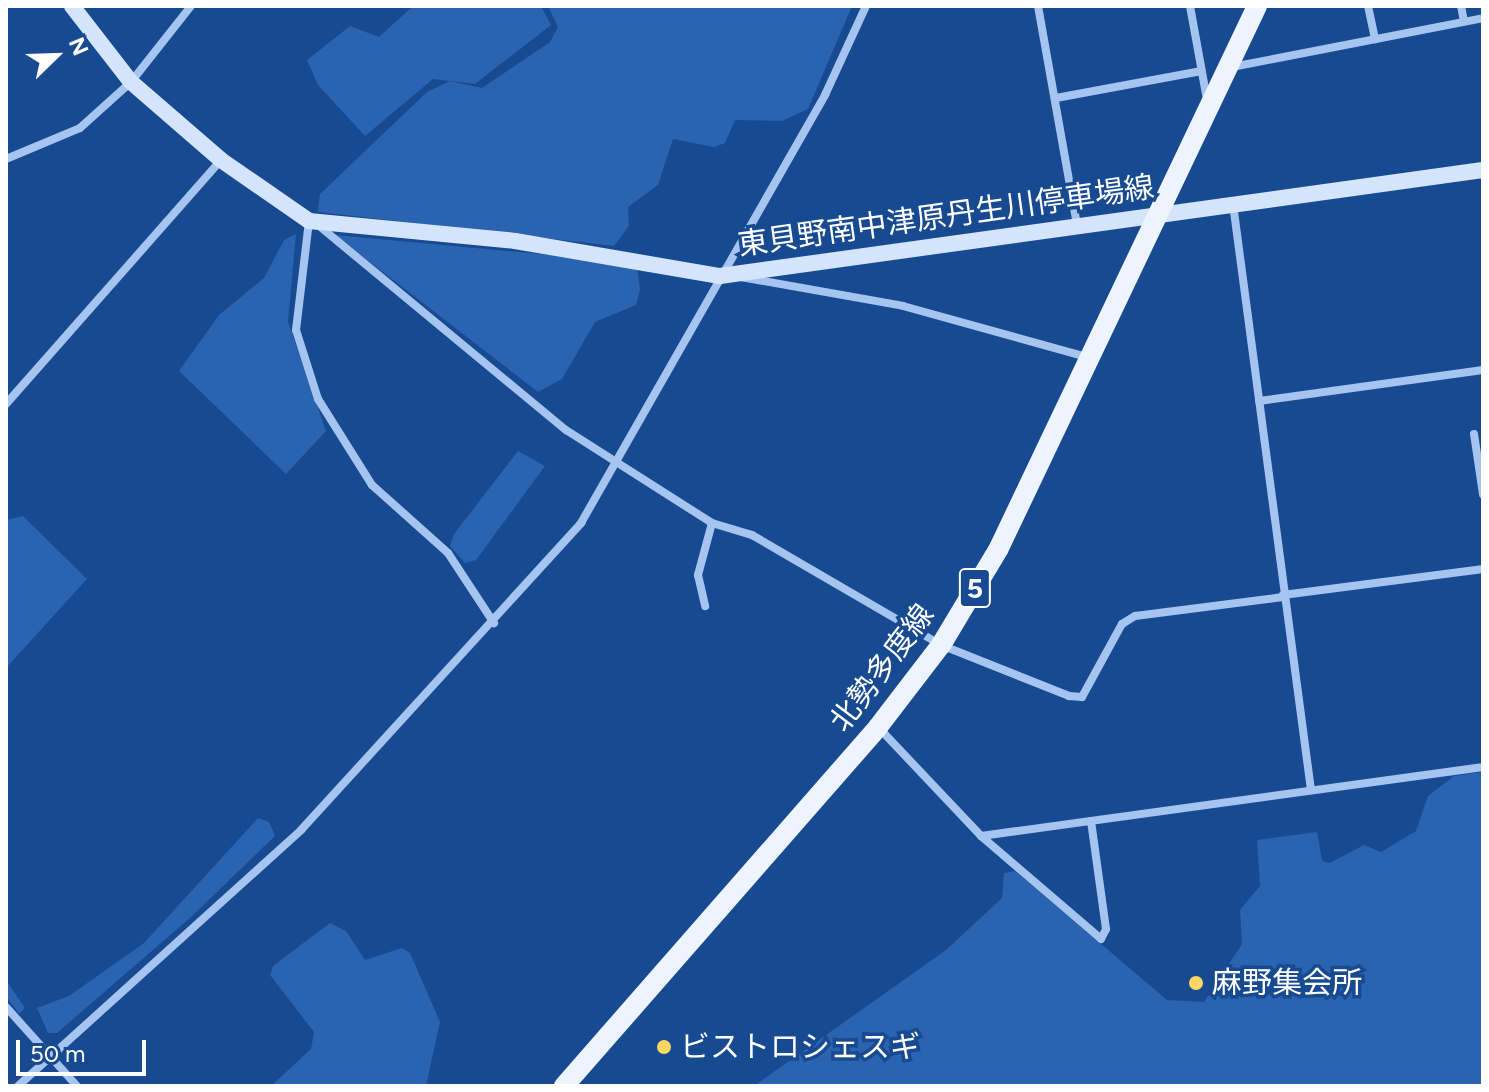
<!DOCTYPE html>
<meta charset="utf-8">
<style>
body{margin:0}
#map{position:relative;width:1489px;height:1092px;overflow:hidden;background:#174a91;font-family:Figtree,"Noto Sans JP",sans-serif}
div>[style]{position:absolute}
.green>*{inset:0;background:#2a63b0}
.minor>*{height:8px;margin:-4px;padding:0 4px;transform-origin:4px;border-radius:4px;background:#a5c5f0}
.secondary>*{height:16px;margin:-8px;padding:0 8px;transform-origin:8px;border-radius:8px;background:#d3e4fb}
.primary>*{height:20px;margin:-10px;padding:0 10px;transform-origin:10px;border-radius:10px;background:#eef4ff}
.dots>*{width:22px;height:22px;translate:-50% -50%;box-sizing:border-box;border:4px solid #174a91;border-radius:50%}
span{translate:-50% -50%;white-space:nowrap;text-align:center;line-height:1.15;-webkit-text-stroke:7px #174a91;paint-order:stroke}
.shield-label span{padding:2px 6px;background:#174a91;border:2px solid;border-radius:6px;-webkit-text-stroke-width:0}
.shield-label{font-size:28px;color:#fff;font-weight:700}
.street-label{font-size:30px;color:#fff}
.poi-label{font-size:30px;color:#fff}
.left{translate:0 -50%;text-align:left}
.frame{position:absolute;inset:0;border:8px solid #fff;pointer-events:none}
.north{position:absolute;left:16px;top:16px;width:80px;height:80px;-webkit-text-stroke:6px #174a91;paint-order:stroke;rotate:67deg;font-size:22px;font-weight:700;line-height:32px;text-align:center;color:#fff}
.north::after{content:'';display:block;margin:auto;width:28px;height:36px;background:#fff;clip-path:polygon(50% 0,100% 100%,50% 72%,0 100%)}
.scale{position:absolute;left:16px;top:1040px;width:130px;height:36px;box-sizing:border-box;border:4px solid #fff;border-top:0;padding-left:10px;font-size:24px;line-height:28px;white-space:nowrap;color:#fff;-webkit-text-stroke:6px #174a91;paint-order:stroke}
</style>
<div id="map">
<div class="green">
<div style="clip-path:polygon(413px 6px,541px 6px,551px 25px,475px 84px,433px 79px,365px 136px,318px 85px,307px 60px,350px 26px,379px 37px)"></div>
<div style="clip-path:polygon(548px 6px,852px 6px,808px 109px,782px 121px,735px 120px,725px 143px,714px 147px,673px 139px,658px 185px,628px 207px,629px 226px,614px 246px,318px 212px,320px 194px,427px 92px,450px 81px,482px 88px,550px 42px,558px 27px)"></div>
<div style="clip-path:polygon(296px 234px,288px 322px,326px 431px,286px 474px,179px 371px,219px 315px,264px 278px,284px 240px)"></div>
<div style="clip-path:polygon(335px 235px,627px 262px,637px 268px,640px 289px,636px 305px,595px 322px,562px 379px,538px 392px)"></div>
<div style="clip-path:polygon(518px 451px,545px 466px,476px 560px,465px 563px,450px 546px,454px 534px)"></div>
<div style="clip-path:polygon(23px 516px,87px 579px,6px 668px,6px 520px)"></div>
<div style="clip-path:polygon(1483px 772px,1483px 1086px,754px 1086px,946px 950px,1002px 898px,1004px 873px,1015px 871px,1167px 1000px,1204px 1002px,1242px 944px,1240px 910px,1260px 886px,1257px 840px,1317px 832px,1322px 861px,1330px 863px,1364px 845px,1381px 852px,1416px 831px,1428px 796px,1454px 776px)"></div>
<div style="clip-path:polygon(258px 818px,269px 822px,275px 836px,191px 917px,57px 1033px,48px 1033px,37px 1008px,69px 996px,144px 943px)"></div>
<div style="clip-path:polygon(330px 923px,346px 931px,365px 960px,402px 948px,410px 953px,440px 1022px,426px 1086px,271px 1086px,311px 1049px,314px 1032px,270px 975px,273px 966px)"></div>
<div style="clip-path:polygon(6px 980px,25px 1008px,19px 1014px,6px 996px)"></div>
</div>
<div class="minor">
<div style="left:1038px;top:6px;width:223px;rotate:79.9deg"></div>
<div style="left:1190px;top:6px;width:96px;rotate:79.7deg"></div>
<div style="left:1368px;top:6px;width:34px;rotate:78deg"></div>
<div style="left:1461px;top:6px;width:15px;rotate:79deg"></div>
<div style="left:1232px;top:67px;width:256px;rotate:-11deg"></div>
<div style="left:1056px;top:98px;width:148px;rotate:-10.5deg"></div>
<div style="left:6px;top:159px;width:80px;rotate:-22.7deg"></div>
<div style="left:80px;top:128px;width:69px;rotate:-42deg"></div>
<div style="left:131px;top:82px;width:97px;rotate:-51.7deg"></div>
<div style="left:1233px;top:204px;width:591px;rotate:82.42deg"></div>
<div style="left:309px;top:221px;width:110px;rotate:96.8deg"></div>
<div style="left:296px;top:330px;width:72px;rotate:72.3deg"></div>
<div style="left:318px;top:399px;width:102px;rotate:57.9deg"></div>
<div style="left:372px;top:485px;width:102px;rotate:41.8deg"></div>
<div style="left:448px;top:553px;width:84px;rotate:56.7deg"></div>
<div style="left:318px;top:225px;width:322px;rotate:39.6deg"></div>
<div style="left:566px;top:430px;width:173px;rotate:32.5deg"></div>
<div style="left:712px;top:523px;width:54px;rotate:105.1deg"></div>
<div style="left:698px;top:575px;width:32px;rotate:77deg"></div>
<div style="left:741px;top:277px;width:165px;rotate:10.1deg"></div>
<div style="left:903px;top:306px;width:194px;rotate:15.5deg"></div>
<div style="left:1259px;top:401px;width:226px;rotate:-7.9deg"></div>
<div style="left:6px;top:404px;width:325px;rotate:-48.6deg"></div>
<div style="left:1474px;top:434px;width:61px;rotate:81.5deg"></div>
<div style="left:712px;top:523px;width:42px;rotate:16.7deg"></div>
<div style="left:752px;top:535px;width:219px;rotate:30.2deg"></div>
<div style="left:941px;top:645px;width:138px;rotate:21.7deg"></div>
<div style="left:1069px;top:696px;width:13px;rotate:4deg"></div>
<div style="left:1082px;top:697px;width:83px;rotate:-61.3deg"></div>
<div style="left:1122px;top:624px;width:15px;rotate:-32deg"></div>
<div style="left:1135px;top:616px;width:149px;rotate:-7.3deg"></div>
<div style="left:1283px;top:595px;width:202px;rotate:-7.4deg"></div>
<div style="left:879px;top:728px;width:149px;rotate:46.6deg"></div>
<div style="left:981px;top:836px;width:507px;rotate:-7.83deg"></div>
<div style="left:981px;top:836px;width:158px;rotate:40.6deg"></div>
<div style="left:1101px;top:939px;width:11px;rotate:-63deg"></div>
<div style="left:1106px;top:929px;width:109px;rotate:-97.9deg"></div>
<div style="left:6px;top:1007px;width:106px;rotate:48.1deg"></div>
<div style="left:18px;top:1086px;width:382px;rotate:-42.1deg"></div>
<div style="left:301px;top:830px;width:416px;rotate:-47.6deg"></div>
<div style="left:581px;top:523px;width:493px;rotate:-60.3deg"></div>
<div style="left:825px;top:95px;width:98px;rotate:-65.3deg"></div>
</div>
<div class="secondary">
<div style="left:72px;top:6px;width:96px;rotate:52.2deg"></div>
<div style="left:131px;top:82px;width:119px;rotate:40.9deg"></div>
<div style="left:221px;top:160px;width:107px;rotate:34.7deg"></div>
<div style="left:309px;top:221px;width:207px;rotate:5.5deg"></div>
<div style="left:515px;top:241px;width:208px;rotate:9.7deg"></div>
<div style="left:720px;top:276px;width:770px;rotate:-7.91deg"></div>
</div>
<div class="primary">
<div style="left:564px;top:1086px;width:477px;rotate:-48.8deg"></div>
<div style="left:878px;top:727px;width:103px;rotate:-52.5deg"></div>
<div style="left:941px;top:645px;width:113px;rotate:-59.1deg"></div>
<div style="left:999px;top:548px;width:600px;rotate:-64.54deg"></div>
</div>
<div class="dots">
<div style="left:1196px;top:983px;background:#ffd664"></div>
<div style="left:664px;top:1047px;background:#ffd664"></div>
</div>
<div class="shield-label">
<span style="left:975px;top:588px">5</span>
</div>
<div class="street-label">
<span style="left:946px;top:216px;rotate:-8deg">東貝野南中津原丹生川停車場線</span>
<span style="left:882px;top:668px;rotate:-53deg">北勢多度線</span>
</div>
<div class="poi-label">
<span class="left" style="left:1212px;top:983px">麻野集会所</span>
<span class="left" style="left:680px;top:1047px">ビストロシェスギ</span>
</div>
<div class="frame"></div>
<div class="north">N</div>
<div class="scale">50 m</div>
</div>
